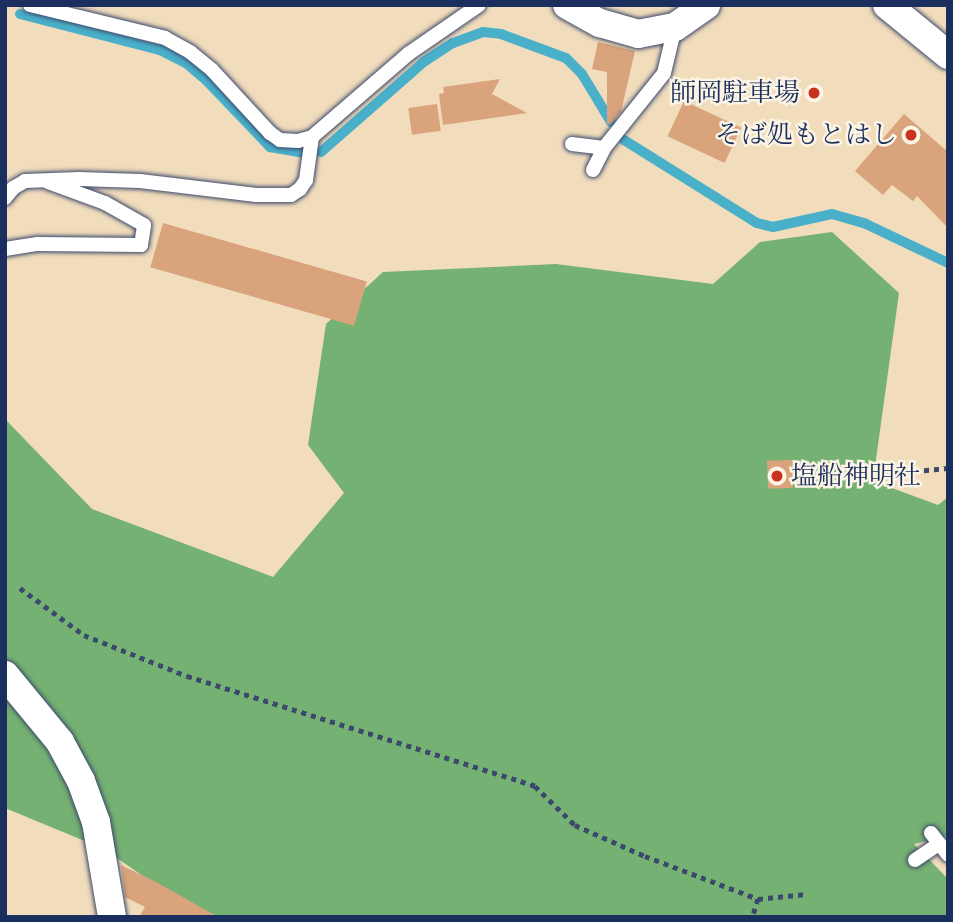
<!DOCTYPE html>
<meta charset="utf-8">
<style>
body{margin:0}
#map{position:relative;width:953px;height:922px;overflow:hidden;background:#f1dcbc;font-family:"IM FELL Great Primer","Noto Serif JP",serif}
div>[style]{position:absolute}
.forest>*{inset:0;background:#75b172}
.stream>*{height:10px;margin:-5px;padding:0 5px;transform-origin:5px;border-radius:5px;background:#4ab0ca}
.building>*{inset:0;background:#d9a37c;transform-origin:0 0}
.path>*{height:4.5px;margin-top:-2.25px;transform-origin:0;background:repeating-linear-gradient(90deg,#3b496c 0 5px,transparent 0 10px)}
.roads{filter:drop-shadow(0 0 2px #3b496c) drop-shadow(0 0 2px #3b496c)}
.lane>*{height:14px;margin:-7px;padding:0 7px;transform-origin:7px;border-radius:7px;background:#fff}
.street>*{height:28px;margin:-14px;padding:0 14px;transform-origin:14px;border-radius:14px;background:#fff}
.dots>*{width:19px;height:19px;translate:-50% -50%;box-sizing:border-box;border:4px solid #fcf5e5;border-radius:50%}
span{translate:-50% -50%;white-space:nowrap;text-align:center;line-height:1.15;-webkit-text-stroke:5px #fcf5e5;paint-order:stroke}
.poi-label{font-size:26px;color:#1b2f5e}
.right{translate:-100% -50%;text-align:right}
.left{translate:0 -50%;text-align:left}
.frame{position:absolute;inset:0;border:7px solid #1b2f5e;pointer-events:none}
</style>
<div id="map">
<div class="forest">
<div style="clip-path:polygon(832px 232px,899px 293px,873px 481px,938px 505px,948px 497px,948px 836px,914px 844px,948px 879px,948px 917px,202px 917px,104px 849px,5px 808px,5px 419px,92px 509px,273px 577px,344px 493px,308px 445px,326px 324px,383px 272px,556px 264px,713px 284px,760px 242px)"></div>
</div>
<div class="stream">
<div style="left:20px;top:14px;width:145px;rotate:14.4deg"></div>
<div style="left:160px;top:50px;width:30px;rotate:27deg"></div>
<div style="left:187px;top:64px;width:25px;rotate:40deg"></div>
<div style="left:206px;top:80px;width:93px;rotate:46.3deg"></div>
<div style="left:270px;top:147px;width:34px;rotate:10deg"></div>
<div style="left:624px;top:140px;width:157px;rotate:32deg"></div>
<div style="left:757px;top:223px;width:16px;rotate:14deg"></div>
<div style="left:773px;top:227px;width:60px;rotate:-12.4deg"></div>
<div style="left:832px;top:214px;width:35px;rotate:16deg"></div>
<div style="left:866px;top:224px;width:91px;rotate:25.4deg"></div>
<div style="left:321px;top:152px;width:138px;rotate:-41.2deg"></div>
<div style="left:425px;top:61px;width:33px;rotate:-33deg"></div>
<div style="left:453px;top:43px;width:32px;rotate:-20deg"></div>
<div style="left:483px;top:32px;width:18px;rotate:6deg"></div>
<div style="left:501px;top:34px;width:69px;rotate:20.3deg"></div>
<div style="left:566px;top:58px;width:23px;rotate:45deg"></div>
<div style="left:582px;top:74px;width:56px;rotate:58.9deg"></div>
</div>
<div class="building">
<div style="clip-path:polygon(598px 42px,635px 51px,621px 112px,611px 124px,607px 124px,607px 72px,592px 69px)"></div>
<div style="clip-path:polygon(500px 79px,492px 94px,527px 113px,443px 125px,439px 94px,444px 93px,443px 87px)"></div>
<div style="left:684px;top:101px;width:63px;height:39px;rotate:25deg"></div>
<div style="left:437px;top:104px;width:27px;height:29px;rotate:82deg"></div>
<div style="clip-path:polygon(904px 114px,948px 152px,948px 228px,917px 196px,913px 201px,892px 185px,883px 195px,855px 171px)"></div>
<div style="left:163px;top:223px;width:212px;height:46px;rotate:16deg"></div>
<div style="left:792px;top:460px;width:28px;height:25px;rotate:88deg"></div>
<div style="clip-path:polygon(121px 865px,158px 883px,218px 917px,139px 917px,145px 907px,125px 897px)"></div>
</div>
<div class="path">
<div style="left:874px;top:475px;width:74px;rotate:-5.4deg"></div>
<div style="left:20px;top:588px;width:79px;rotate:36.3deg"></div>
<div style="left:84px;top:635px;width:111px;rotate:21.7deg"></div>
<div style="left:187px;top:676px;width:365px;rotate:17.5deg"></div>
<div style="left:535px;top:786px;width:56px;rotate:44.3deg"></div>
<div style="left:575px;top:825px;width:77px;rotate:23.9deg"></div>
<div style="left:645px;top:856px;width:121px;rotate:20.8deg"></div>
<div style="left:758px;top:899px;width:19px;rotate:106deg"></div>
<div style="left:758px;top:899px;width:49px;rotate:-5.8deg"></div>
</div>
<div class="roads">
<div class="lane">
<div style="left:30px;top:5px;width:139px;rotate:13.7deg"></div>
<div style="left:165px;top:38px;width:29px;rotate:29deg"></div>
<div style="left:190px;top:52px;width:28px;rotate:39deg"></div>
<div style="left:212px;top:70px;width:86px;rotate:47.4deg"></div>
<div style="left:270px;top:133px;width:12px;rotate:35deg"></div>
<div style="left:280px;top:140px;width:18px;rotate:3deg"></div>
<div style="left:298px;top:141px;width:15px;rotate:-16deg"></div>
<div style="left:312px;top:137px;width:127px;rotate:-40.8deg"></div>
<div style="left:408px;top:54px;width:86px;rotate:-34.6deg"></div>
<div style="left:572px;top:144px;width:32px;rotate:7deg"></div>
<div style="left:604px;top:148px;width:96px;rotate:-51.3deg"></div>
<div style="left:664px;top:73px;width:47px;rotate:-76.6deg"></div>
<div style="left:593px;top:170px;width:25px;rotate:-63deg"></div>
<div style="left:5px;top:198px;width:13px;rotate:-51deg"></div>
<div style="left:13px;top:188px;width:14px;rotate:-30deg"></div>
<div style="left:25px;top:181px;width:54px;rotate:-2.1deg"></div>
<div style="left:79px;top:179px;width:61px;rotate:1.9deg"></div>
<div style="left:140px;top:181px;width:117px;rotate:6.9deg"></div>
<div style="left:256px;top:195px;width:35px"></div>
<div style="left:291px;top:195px;width:11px;rotate:-34deg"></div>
<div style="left:300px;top:189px;width:11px;rotate:-56deg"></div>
<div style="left:306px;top:180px;width:43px;rotate:-82.1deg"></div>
<div style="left:5px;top:249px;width:33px;rotate:-9deg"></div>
<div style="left:38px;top:244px;width:103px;rotate:0.6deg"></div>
<div style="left:141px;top:245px;width:20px;rotate:-81deg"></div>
<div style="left:144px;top:225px;width:45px;rotate:-150.6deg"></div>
<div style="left:105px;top:203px;width:61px;rotate:-159.8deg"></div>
<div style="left:931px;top:833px;width:28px;rotate:52deg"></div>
<div style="left:915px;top:860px;width:29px;rotate:-34deg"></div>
</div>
<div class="street">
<div style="left:567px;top:5px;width:38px;rotate:29deg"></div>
<div style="left:600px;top:23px;width:40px;rotate:16deg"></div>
<div style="left:638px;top:34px;width:38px;rotate:-11deg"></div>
<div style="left:675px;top:27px;width:38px;rotate:-35deg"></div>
<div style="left:887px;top:5px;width:79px;rotate:39.3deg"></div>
<div style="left:5px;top:675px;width:87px;rotate:50.6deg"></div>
<div style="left:60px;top:742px;width:44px;rotate:61.7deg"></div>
<div style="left:81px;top:781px;width:44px;rotate:69.9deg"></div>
<div style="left:96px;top:822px;width:96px;rotate:80.4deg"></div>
</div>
</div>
<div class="dots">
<div style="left:814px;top:93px;background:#c8321e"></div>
<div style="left:911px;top:135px;background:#c8321e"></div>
<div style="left:777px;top:476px;background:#c8321e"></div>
</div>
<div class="poi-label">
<span class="right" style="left:800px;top:93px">師岡駐車場</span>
<span class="right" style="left:897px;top:135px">そば処もとはし</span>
<span class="left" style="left:791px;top:476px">塩船神明社</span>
</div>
<div class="frame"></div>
</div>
